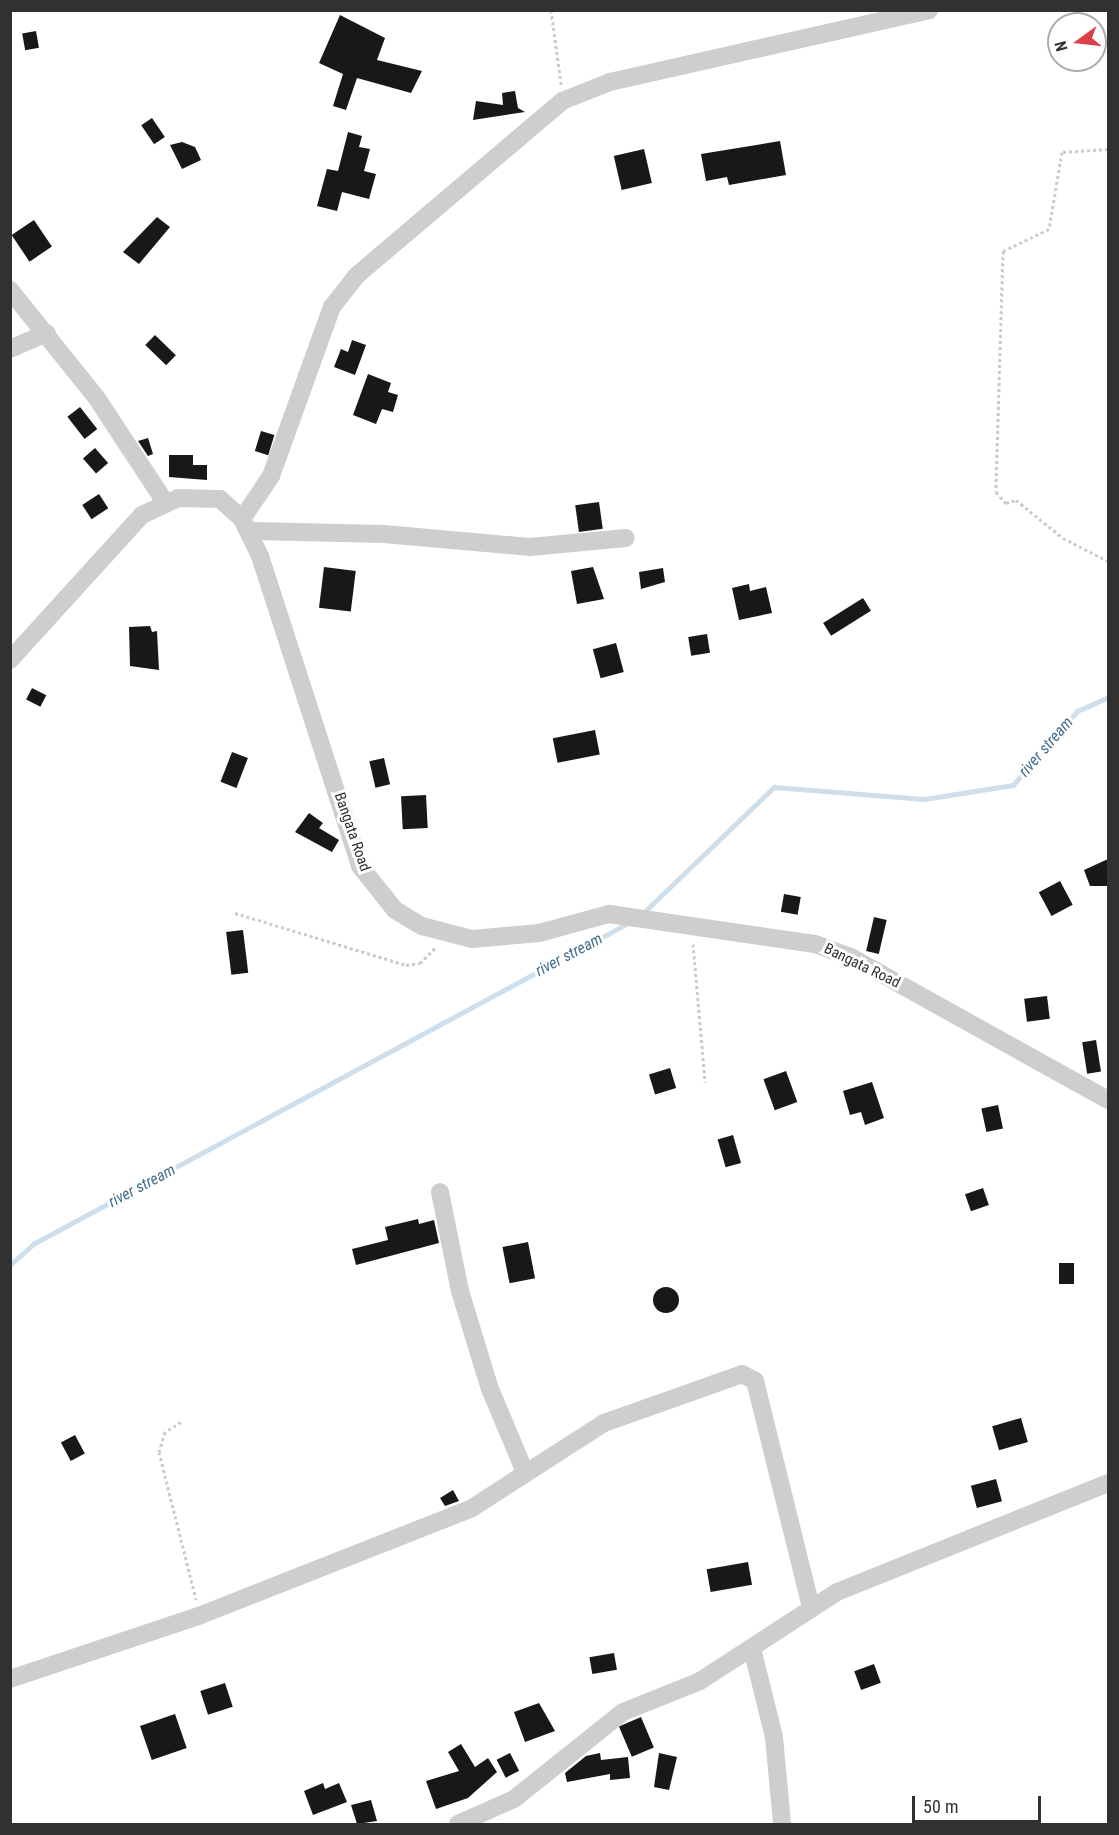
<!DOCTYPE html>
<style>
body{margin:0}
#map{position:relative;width:1119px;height:1835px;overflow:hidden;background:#fff;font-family:"Roboto Condensed",sans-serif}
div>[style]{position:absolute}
.stream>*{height:5px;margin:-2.5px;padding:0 2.5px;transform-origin:2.5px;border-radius:2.5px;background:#cedfeb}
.building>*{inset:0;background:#181818;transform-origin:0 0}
.round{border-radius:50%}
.path>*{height:3px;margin-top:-1.5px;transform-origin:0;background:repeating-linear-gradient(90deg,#cbcbcb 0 3px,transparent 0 6px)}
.street>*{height:18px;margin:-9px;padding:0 9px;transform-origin:9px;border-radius:9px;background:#cecece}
span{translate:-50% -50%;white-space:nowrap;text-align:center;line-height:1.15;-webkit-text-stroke:6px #fff;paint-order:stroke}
.street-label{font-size:15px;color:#313131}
.water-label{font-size:16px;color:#446f8e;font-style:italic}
.frame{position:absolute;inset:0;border:12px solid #313131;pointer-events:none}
.north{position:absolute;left:1047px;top:12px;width:60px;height:60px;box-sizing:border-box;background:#fff;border:2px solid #adadad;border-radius:50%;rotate:255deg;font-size:16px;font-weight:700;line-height:24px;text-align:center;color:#313131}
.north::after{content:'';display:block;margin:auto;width:21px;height:27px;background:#da4148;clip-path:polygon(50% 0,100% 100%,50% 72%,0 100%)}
.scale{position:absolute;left:912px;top:1796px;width:129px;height:27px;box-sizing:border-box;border:3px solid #313131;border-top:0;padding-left:8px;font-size:18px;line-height:21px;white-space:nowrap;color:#313131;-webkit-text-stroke:4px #fff;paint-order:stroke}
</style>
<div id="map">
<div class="stream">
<div style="left:643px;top:913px;width:182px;rotate:-43.9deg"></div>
<div style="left:774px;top:787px;width:150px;rotate:4.6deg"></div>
<div style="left:924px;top:799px;width:90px;rotate:-8.9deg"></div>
<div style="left:1013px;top:785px;width:98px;rotate:-49.1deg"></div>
<div style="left:1077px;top:711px;width:34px;rotate:-24deg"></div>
<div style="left:10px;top:1265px;width:31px;rotate:-42deg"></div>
<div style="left:33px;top:1244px;width:678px;rotate:-28.34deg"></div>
</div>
<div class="building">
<div style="clip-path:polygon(340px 15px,385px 38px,377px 60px,422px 71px,411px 93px,357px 78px,346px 110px,333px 106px,343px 74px,319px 63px)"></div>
<div style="left:36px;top:31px;width:17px;height:14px;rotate:80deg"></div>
<div style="clip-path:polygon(515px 91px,518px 108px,525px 112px,473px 120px,476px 101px,503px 105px,502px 93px)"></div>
<div style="left:152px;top:118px;width:23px;height:13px;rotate:56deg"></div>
<div style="clip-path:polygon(348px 132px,362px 136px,359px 147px,370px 149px,364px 171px,376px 174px,369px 199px,342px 192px,337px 211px,317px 206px,327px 169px,338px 171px)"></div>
<div style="clip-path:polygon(780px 141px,786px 175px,729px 185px,727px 177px,706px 181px,701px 154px)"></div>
<div style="clip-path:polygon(182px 142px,195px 147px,201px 160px,182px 169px,170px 145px)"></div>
<div style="left:644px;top:149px;width:35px;height:31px;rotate:77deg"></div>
<div style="clip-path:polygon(157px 217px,170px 227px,139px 264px,123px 252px)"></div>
<div style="left:34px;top:220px;width:32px;height:27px;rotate:56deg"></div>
<div style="left:155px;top:335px;width:29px;height:14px;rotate:44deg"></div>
<div style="clip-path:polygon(352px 340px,366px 345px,355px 375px,334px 367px,341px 349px,348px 352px)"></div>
<div style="clip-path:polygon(368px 374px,391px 383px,388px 392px,398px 395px,393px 412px,382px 409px,376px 424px,353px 415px)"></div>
<div style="left:80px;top:407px;width:28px;height:16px;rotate:52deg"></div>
<div style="left:261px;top:431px;width:14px;height:21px;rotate:17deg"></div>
<div style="clip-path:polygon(148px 438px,153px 454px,148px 456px,138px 441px)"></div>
<div style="left:95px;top:448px;width:20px;height:16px;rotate:49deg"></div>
<div style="clip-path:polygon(169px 455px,193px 455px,193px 465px,207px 465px,207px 480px,169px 477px)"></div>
<div style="left:99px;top:494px;width:17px;height:20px;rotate:57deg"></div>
<div style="left:599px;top:502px;width:27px;height:24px;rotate:82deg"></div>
<div style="left:324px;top:567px;width:32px;height:41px;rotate:7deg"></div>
<div style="clip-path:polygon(593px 567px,604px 599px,577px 604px,571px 571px)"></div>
<div style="clip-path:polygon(663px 568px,665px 582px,641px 589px,639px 572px)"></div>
<div style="clip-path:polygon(749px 584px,750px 591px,766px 587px,772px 613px,739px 620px,732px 588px)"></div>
<div style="left:863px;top:598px;width:15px;height:47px;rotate:58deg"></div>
<div style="clip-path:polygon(150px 626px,152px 632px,157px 631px,159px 670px,130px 666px,129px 627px)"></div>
<div style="left:707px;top:634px;width:19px;height:19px;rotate:81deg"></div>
<div style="left:616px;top:643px;width:30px;height:24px;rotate:75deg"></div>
<div style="left:32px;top:688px;width:16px;height:13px;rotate:27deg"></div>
<div style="left:595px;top:730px;width:25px;height:43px;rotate:79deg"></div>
<div style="left:232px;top:752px;width:17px;height:32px;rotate:21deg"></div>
<div style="left:384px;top:758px;width:27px;height:15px;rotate:77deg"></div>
<div style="left:426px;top:795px;width:33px;height:25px;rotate:87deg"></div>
<div style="clip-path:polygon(309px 813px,323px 823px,319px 828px,339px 840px,332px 852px,295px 832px)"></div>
<div style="clip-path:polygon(1108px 859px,1108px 886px,1090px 886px,1084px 870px)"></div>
<div style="left:1060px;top:881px;width:27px;height:24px;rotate:62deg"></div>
<div style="left:784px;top:894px;width:17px;height:18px;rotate:10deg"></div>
<div style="left:874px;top:917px;width:13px;height:35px;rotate:13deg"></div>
<div style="left:243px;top:930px;width:43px;height:17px;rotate:83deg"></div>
<div style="left:1047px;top:996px;width:23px;height:23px;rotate:83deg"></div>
<div style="left:1096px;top:1040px;width:32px;height:14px;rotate:81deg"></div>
<div style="left:670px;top:1068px;width:21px;height:22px;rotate:73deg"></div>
<div style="left:786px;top:1071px;width:33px;height:24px;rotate:70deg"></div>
<div style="clip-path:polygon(872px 1082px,884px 1118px,865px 1125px,861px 1112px,850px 1115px,843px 1091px)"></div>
<div style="left:998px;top:1105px;width:24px;height:17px;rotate:78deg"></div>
<div style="left:733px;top:1135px;width:29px;height:16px;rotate:74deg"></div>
<div style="left:983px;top:1188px;width:18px;height:19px;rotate:71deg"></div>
<div style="clip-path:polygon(418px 1219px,419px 1224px,434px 1220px,439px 1243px,356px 1265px,352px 1249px,388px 1240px,385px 1227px)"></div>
<div style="left:528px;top:1242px;width:37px;height:26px;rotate:79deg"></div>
<div style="left:1059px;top:1263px;width:15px;height:21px"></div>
<div class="round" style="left:653px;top:1287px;width:26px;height:26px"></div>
<div style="left:1021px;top:1418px;width:25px;height:30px;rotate:74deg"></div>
<div style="left:75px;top:1435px;width:21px;height:16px;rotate:62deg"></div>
<div style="left:996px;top:1479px;width:23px;height:26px;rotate:75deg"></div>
<div style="clip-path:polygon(453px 1490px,459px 1501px,445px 1506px,440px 1498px)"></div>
<div style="left:748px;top:1562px;width:23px;height:42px;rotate:80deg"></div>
<div style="left:614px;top:1653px;width:17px;height:25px;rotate:80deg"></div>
<div style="left:874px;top:1664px;width:20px;height:21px;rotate:70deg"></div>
<div style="left:225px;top:1683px;width:25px;height:26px;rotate:72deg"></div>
<div style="clip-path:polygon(539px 1703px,555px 1731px,525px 1742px,514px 1712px)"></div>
<div style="left:175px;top:1714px;width:36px;height:37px;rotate:71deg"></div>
<div style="left:641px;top:1717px;width:33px;height:24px;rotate:67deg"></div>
<div style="clip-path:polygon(461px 1744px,475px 1767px,488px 1758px,497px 1772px,468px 1798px,436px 1809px,426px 1781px,459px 1771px,448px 1752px)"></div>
<div style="left:510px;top:1753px;width:20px;height:15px;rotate:63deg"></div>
<div style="clip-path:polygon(600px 1753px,601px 1760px,628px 1757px,630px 1778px,610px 1780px,610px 1774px,567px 1782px,565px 1773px,586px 1756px)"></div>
<div style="clip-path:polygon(659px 1753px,677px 1757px,669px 1790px,654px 1787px)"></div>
<div style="clip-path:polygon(323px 1783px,325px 1789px,339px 1783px,347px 1802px,313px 1815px,304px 1791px)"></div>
<div style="clip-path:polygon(371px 1800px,377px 1821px,357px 1824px,351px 1805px)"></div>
</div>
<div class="path">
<div style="left:551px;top:10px;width:75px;rotate:82.3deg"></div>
<div style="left:1108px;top:149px;width:46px;rotate:176.3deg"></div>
<div style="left:1062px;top:152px;width:78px;rotate:99.6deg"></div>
<div style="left:1049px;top:229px;width:51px;rotate:154.4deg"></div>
<div style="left:1003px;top:251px;width:241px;rotate:91.7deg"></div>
<div style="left:996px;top:492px;width:15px;rotate:48deg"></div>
<div style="left:1006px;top:503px;width:10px;rotate:-17deg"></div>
<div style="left:1016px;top:500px;width:60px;rotate:39deg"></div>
<div style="left:1063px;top:538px;width:51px;rotate:27.1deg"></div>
<div style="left:235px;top:913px;width:179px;rotate:16.9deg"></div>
<div style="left:406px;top:965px;width:14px;rotate:-8deg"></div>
<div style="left:420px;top:963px;width:21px;rotate:-45deg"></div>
<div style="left:693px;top:944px;width:139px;rotate:85deg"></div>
<div style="left:181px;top:1422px;width:19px;rotate:148deg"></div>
<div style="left:165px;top:1432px;width:21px;rotate:107deg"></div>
<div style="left:159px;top:1452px;width:152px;rotate:75.9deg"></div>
</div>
<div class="street">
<div style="left:10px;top:290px;width:137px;rotate:51.2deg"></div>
<div style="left:96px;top:397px;width:126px;rotate:56.7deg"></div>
<div style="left:10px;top:349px;width:40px;rotate:-23.4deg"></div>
<div style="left:242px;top:519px;width:52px;rotate:-56deg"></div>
<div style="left:271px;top:476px;width:180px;rotate:-70.2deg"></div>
<div style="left:332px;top:307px;width:39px;rotate:-52deg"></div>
<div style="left:356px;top:276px;width:270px;rotate:-40.3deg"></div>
<div style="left:562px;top:101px;width:52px;rotate:-21.6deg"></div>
<div style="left:610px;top:82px;width:327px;rotate:-12.7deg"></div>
<div style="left:249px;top:531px;width:135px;rotate:1.3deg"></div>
<div style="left:384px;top:534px;width:147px;rotate:5.1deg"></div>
<div style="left:530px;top:547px;width:96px;rotate:-5.4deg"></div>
<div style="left:10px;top:660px;width:196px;rotate:-47.7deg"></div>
<div style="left:142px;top:515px;width:40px;rotate:-25deg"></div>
<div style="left:178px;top:498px;width:42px;rotate:1.4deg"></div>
<div style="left:220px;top:499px;width:30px;rotate:42deg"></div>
<div style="left:242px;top:519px;width:41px;rotate:64.1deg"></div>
<div style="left:260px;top:556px;width:326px;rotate:72.1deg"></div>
<div style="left:360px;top:866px;width:56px;rotate:51.5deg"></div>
<div style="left:395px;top:910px;width:31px;rotate:31deg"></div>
<div style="left:422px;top:926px;width:52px;rotate:14.6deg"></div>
<div style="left:472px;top:939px;width:67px;rotate:-5.1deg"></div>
<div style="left:539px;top:933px;width:73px;rotate:-15.2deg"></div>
<div style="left:609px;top:914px;width:208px;rotate:8.3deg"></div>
<div style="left:815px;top:944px;width:38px;rotate:20deg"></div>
<div style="left:851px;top:957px;width:294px;rotate:29.1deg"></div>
<div style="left:440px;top:1192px;width:101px;rotate:78.6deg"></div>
<div style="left:460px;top:1291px;width:102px;rotate:73deg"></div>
<div style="left:490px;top:1389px;width:88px;rotate:67.2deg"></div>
<div style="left:752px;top:1648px;width:92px;rotate:76.1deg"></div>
<div style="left:774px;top:1737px;width:87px;rotate:84.7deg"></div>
<div style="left:10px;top:1679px;width:201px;rotate:-18.5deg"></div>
<div style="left:201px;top:1615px;width:291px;rotate:-21.5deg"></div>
<div style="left:472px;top:1508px;width:157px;rotate:-32.8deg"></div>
<div style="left:604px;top:1423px;width:146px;rotate:-19.5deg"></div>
<div style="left:742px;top:1374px;width:15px;rotate:28deg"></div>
<div style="left:755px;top:1381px;width:233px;rotate:76.1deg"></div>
<div style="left:458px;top:1824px;width:61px;rotate:-24.1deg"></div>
<div style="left:514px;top:1799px;width:139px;rotate:-38.6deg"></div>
<div style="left:623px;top:1712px;width:83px;rotate:-21.9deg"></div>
<div style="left:700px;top:1681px;width:163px;rotate:-33deg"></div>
<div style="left:837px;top:1592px;width:292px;rotate:-21.9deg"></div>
</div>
<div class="street-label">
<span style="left:352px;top:832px;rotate:71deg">Bangata Road</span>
<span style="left:862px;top:966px;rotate:26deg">Bangata Road</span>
</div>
<div class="water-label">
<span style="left:1046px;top:747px;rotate:-49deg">river stream</span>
<span style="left:569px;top:955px;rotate:-28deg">river stream</span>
<span style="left:142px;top:1186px;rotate:-28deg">river stream</span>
</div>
<div class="frame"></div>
<div class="north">N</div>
<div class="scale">50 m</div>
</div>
